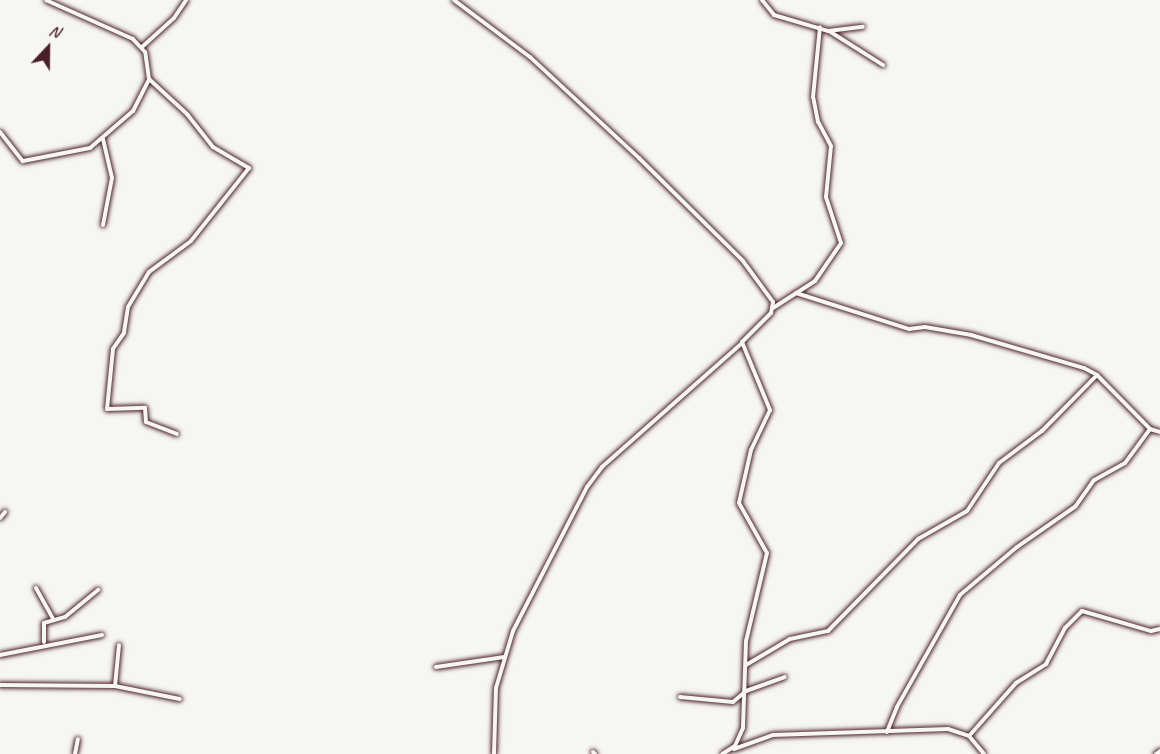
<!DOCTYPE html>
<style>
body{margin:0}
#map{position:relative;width:1160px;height:754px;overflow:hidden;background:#f6f6f2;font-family:Caveat,sans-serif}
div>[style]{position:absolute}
.roads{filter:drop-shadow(0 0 2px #4a1f2b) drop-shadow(0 0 2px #4a1f2b)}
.minor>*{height:4px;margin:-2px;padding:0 2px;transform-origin:2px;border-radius:2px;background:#f6f6f2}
.tertiary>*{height:5px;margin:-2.5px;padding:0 2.5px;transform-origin:2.5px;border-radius:2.5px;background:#f6f6f2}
span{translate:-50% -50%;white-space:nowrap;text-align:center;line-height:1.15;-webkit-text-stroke:4.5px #f6f6f2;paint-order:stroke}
.north{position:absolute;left:18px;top:18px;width:60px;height:60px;-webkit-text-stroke:4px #f6f6f2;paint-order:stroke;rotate:22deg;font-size:16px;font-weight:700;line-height:24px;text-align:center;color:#4a1f2b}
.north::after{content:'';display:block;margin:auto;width:21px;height:27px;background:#4a1f2b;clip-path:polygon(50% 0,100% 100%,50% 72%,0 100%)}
</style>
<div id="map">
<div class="roads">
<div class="minor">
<div style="left:454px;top:0;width:95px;rotate:36.9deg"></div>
<div style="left:530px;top:57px;width:149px;rotate:42.8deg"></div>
<div style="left:639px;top:158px;width:146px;rotate:44.7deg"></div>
<div style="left:743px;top:261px;width:51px;rotate:53.8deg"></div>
<div style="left:773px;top:302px;width:11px;rotate:100deg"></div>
<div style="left:771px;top:313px;width:41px;rotate:135deg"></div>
<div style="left:742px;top:342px;width:74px;rotate:67.6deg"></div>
<div style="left:770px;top:410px;width:44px;rotate:115.4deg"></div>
<div style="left:751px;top:450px;width:54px;rotate:102.8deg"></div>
<div style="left:739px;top:503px;width:57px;rotate:60.8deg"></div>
<div style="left:767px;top:553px;width:90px;rotate:103.4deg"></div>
<div style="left:746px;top:641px;width:87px;rotate:92deg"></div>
<div style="left:743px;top:728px;width:20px;rotate:114deg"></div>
<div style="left:735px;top:746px;width:15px;rotate:148deg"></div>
<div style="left:762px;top:0;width:19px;rotate:51deg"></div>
<div style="left:774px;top:15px;width:56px;rotate:16.5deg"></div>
<div style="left:828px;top:31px;width:35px;rotate:-7deg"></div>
<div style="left:829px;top:31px;width:64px;rotate:32.2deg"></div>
<div style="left:142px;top:47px;width:43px;rotate:-42.2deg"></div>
<div style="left:174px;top:18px;width:22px;rotate:-56deg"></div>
<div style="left:149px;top:79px;width:52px;rotate:42.6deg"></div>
<div style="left:187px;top:114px;width:42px;rotate:51.8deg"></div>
<div style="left:213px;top:147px;width:42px;rotate:30.3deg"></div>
<div style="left:249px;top:168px;width:93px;rotate:128.5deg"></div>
<div style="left:191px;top:241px;width:52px;rotate:143.6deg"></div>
<div style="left:149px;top:272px;width:41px;rotate:121deg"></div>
<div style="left:128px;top:307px;width:26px;rotate:99deg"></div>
<div style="left:124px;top:333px;width:19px;rotate:125deg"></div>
<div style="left:113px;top:349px;width:60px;rotate:95.7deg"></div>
<div style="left:107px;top:409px;width:38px;rotate:-2deg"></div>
<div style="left:145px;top:408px;width:14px;rotate:86deg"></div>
<div style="left:146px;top:422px;width:33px;rotate:21deg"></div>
<div style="left:0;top:132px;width:37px;rotate:52deg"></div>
<div style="left:23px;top:161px;width:68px;rotate:-11deg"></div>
<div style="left:90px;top:148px;width:57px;rotate:-40.7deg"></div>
<div style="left:133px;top:111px;width:36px;rotate:-63deg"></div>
<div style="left:149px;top:79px;width:27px;rotate:-98deg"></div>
<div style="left:145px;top:52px;width:18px;rotate:-133deg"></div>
<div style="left:133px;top:39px;width:95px;rotate:-155.9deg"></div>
<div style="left:103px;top:225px;width:48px;rotate:-79.2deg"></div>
<div style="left:112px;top:178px;width:40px;rotate:-103deg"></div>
<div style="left:796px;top:293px;width:119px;rotate:17.7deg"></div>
<div style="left:909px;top:329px;width:16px;rotate:-7deg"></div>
<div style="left:925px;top:327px;width:47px;rotate:9.9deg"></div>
<div style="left:971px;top:335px;width:118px;rotate:16.3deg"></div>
<div style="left:1084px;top:368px;width:15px;rotate:28deg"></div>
<div style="left:1097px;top:375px;width:76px;rotate:45.5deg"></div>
<div style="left:1150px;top:429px;width:42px;rotate:126.3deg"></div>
<div style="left:1125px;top:463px;width:35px;rotate:151deg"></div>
<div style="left:1094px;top:480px;width:32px;rotate:125deg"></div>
<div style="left:1076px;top:506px;width:72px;rotate:145.2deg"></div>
<div style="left:1017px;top:547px;width:75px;rotate:139.9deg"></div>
<div style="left:960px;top:595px;width:129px;rotate:119.4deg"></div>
<div style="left:897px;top:707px;width:27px;rotate:112deg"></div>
<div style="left:773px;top:308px;width:50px;rotate:-32.7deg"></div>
<div style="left:815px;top:281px;width:46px;rotate:-55.6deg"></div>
<div style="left:841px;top:243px;width:48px;rotate:-108.1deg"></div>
<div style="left:826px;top:197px;width:51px;rotate:-84.4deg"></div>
<div style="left:831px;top:146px;width:27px;rotate:-118deg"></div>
<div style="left:818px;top:122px;width:25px;rotate:-101deg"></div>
<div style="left:813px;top:97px;width:70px;rotate:-84.3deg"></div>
<div style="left:1150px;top:429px;width:10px;rotate:17deg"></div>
<div style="left:0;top:518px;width:8px;rotate:-50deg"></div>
<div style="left:36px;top:588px;width:35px;rotate:61deg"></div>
<div style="left:44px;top:642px;width:19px;rotate:-90deg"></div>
<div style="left:44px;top:623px;width:22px;rotate:-16deg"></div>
<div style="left:65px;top:617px;width:43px;rotate:-39.3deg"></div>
<div style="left:0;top:655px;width:104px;rotate:-11.1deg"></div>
<div style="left:746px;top:665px;width:51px;rotate:-30.6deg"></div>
<div style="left:790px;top:639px;width:39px;rotate:-12deg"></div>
<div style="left:828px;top:631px;width:129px;rotate:-45.6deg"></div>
<div style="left:918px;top:539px;width:56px;rotate:-29.7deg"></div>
<div style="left:967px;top:511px;width:58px;rotate:-56.3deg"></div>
<div style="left:999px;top:463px;width:54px;rotate:-36.7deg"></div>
<div style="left:1042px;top:431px;width:78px;rotate:-45.5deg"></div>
<div style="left:436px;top:667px;width:69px;rotate:-8.4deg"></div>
<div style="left:0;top:685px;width:115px;rotate:0.5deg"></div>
<div style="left:115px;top:686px;width:66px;rotate:11.3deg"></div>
<div style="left:115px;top:686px;width:41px;rotate:-84.4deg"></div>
<div style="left:680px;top:697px;width:53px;rotate:5.4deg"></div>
<div style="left:733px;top:702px;width:17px;rotate:-40deg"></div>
<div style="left:746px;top:691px;width:41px;rotate:-19.7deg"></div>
<div style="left:969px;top:736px;width:71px;rotate:-48.4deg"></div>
<div style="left:1016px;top:683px;width:36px;rotate:-32deg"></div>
<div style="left:1046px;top:664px;width:41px;rotate:-62.2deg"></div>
<div style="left:1065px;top:628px;width:24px;rotate:-45deg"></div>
<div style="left:1082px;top:611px;width:72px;rotate:16.2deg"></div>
<div style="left:1151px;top:631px;width:9px;rotate:-13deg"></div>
<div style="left:734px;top:749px;width:41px;rotate:-19.7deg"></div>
<div style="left:773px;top:735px;width:175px;rotate:-2deg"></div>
<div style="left:948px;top:729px;width:22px;rotate:18deg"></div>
<div style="left:969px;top:736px;width:23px;rotate:50deg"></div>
<div style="left:593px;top:752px;width:3px;rotate:45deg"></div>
<div style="left:75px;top:754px;width:15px;rotate:-79deg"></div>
<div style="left:494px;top:754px;width:66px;rotate:-88.3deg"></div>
<div style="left:496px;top:688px;width:59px;rotate:-73.4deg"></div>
<div style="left:513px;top:631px;width:162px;rotate:-62.8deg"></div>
<div style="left:587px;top:487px;width:25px;rotate:-53deg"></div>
<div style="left:602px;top:467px;width:187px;rotate:-41.5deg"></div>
</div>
<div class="tertiary">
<div style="left:1156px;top:754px;width:5px;rotate:-37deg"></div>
</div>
</div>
<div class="north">N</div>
</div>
